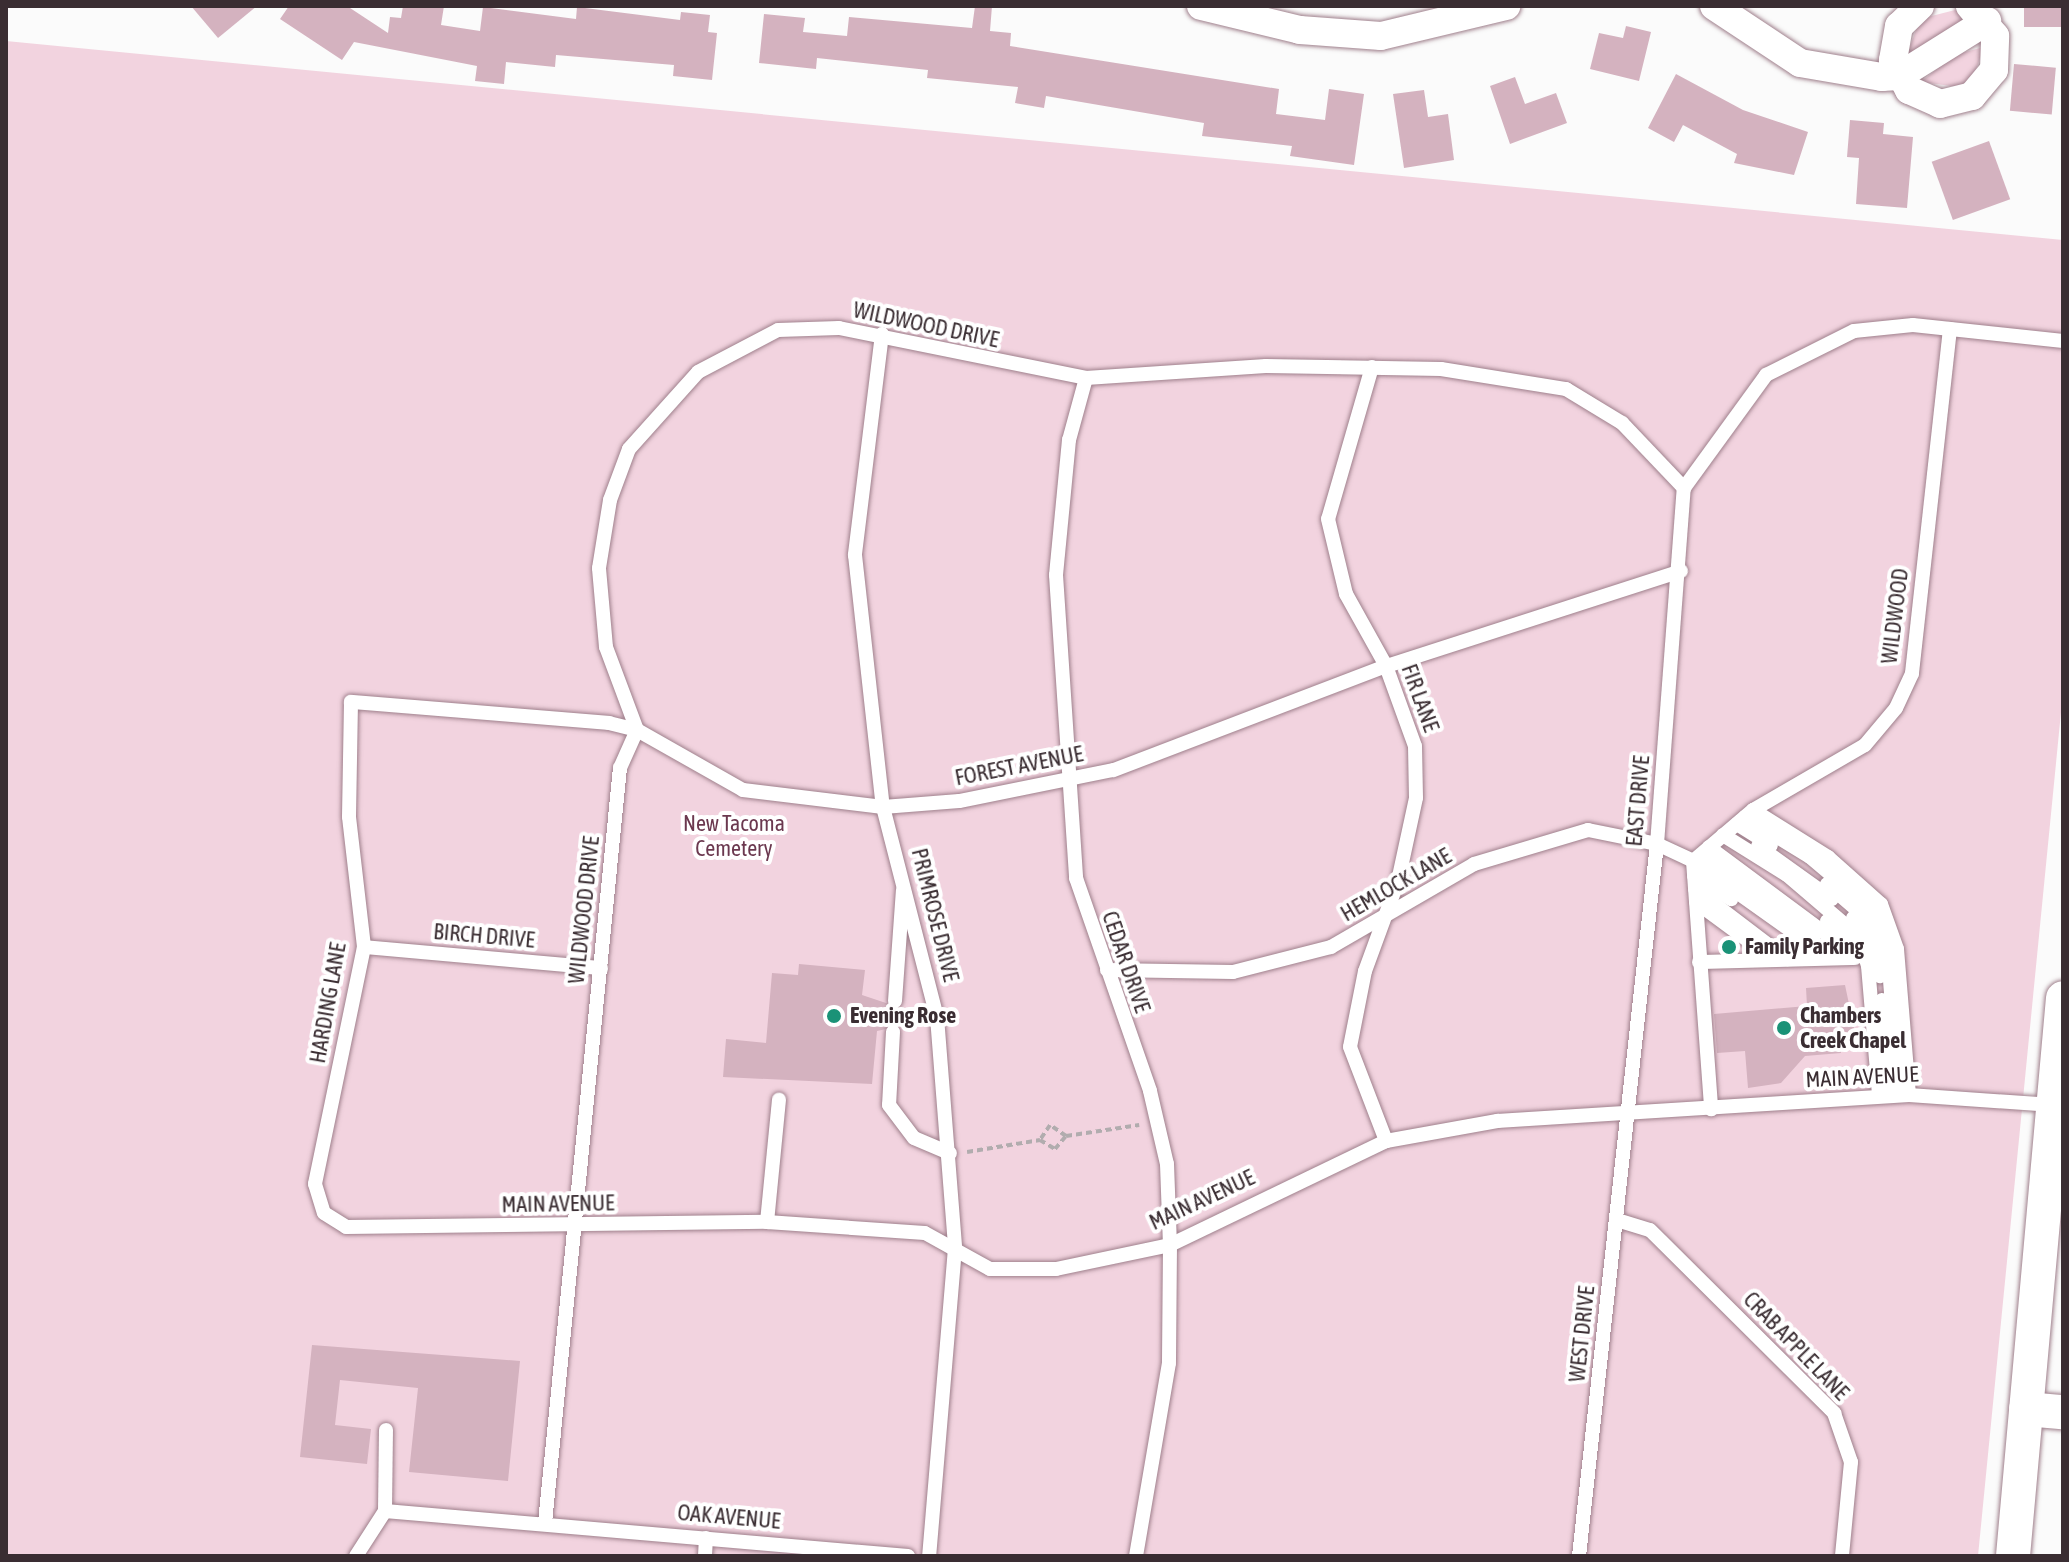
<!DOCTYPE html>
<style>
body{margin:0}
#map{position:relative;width:2069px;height:1562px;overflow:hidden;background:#fbfbfb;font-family:"Asap Condensed",sans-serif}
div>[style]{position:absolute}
.green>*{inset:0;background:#f2d3df}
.building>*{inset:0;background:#d4b2bf;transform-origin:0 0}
.path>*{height:4px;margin-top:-2px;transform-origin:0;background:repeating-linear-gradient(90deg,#b1acae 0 6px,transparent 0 10px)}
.roads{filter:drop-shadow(0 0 2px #9f808c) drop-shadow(0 0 2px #9f808c)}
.service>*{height:14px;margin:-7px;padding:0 7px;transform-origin:7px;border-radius:7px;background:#fff}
.minor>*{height:28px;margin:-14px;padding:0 14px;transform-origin:14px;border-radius:14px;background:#fff}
.tertiary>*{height:34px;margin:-17px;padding:0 17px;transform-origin:17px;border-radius:17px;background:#fff}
.dots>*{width:22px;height:22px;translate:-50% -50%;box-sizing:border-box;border:4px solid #fff;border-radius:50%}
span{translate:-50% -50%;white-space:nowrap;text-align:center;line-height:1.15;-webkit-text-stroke:8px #fff;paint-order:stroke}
.street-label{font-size:22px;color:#3a2d32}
.park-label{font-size:22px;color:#6b384f}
.poi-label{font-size:22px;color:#3a2d32;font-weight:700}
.left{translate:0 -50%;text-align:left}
.frame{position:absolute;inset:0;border:8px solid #3a2d32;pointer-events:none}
</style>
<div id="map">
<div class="green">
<div style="clip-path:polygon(1955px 10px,1967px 17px,1961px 26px,1907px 55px,1920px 19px)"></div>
<div style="clip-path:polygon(6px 41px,2063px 240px,2063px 692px,1978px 1556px,6px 1556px)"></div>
<div style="clip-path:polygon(1984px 47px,1973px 78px,1959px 87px,1921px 82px,1954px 55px)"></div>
</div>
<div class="building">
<div style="clip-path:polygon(191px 6px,257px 6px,218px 38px)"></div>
<div style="clip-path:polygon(289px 6px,347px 6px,388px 33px,390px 17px,401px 18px,403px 6px,444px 6px,441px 25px,480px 31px,483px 7px,576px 19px,577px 7px,680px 20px,681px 12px,710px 15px,708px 32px,717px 33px,712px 80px,673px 76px,674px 65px,556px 55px,555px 67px,506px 62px,504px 84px,475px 81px,477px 66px,354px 42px,342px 60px,280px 19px)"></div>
<div style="clip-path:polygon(975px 6px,992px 6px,990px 31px,1011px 33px,1010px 46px,1279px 89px,1276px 114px,1325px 120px,1329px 89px,1364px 94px,1354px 165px,1290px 156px,1292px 146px,1202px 136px,1204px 123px,1046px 96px,1044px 108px,1015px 103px,1018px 87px,927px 78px,928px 70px,817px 58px,816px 69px,759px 63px,764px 14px,805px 18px,803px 32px,847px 36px,849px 17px,972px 28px)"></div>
<div style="left:2024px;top:6px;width:39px;height:21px"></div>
<div style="clip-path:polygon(1626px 26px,1651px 32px,1639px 81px,1590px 69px,1599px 33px,1623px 38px)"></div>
<div style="left:2014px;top:64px;width:42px;height:47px;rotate:5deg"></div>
<div style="clip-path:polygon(1676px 74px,1743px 110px,1808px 132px,1794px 175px,1734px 163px,1737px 154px,1683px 125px,1674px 142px,1648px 128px)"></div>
<div style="clip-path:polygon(1515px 77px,1525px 104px,1556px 93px,1567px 123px,1510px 144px,1490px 86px)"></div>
<div style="clip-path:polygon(1424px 90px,1428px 117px,1448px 114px,1454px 160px,1404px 168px,1393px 94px)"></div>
<div style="clip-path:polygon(1850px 120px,1884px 123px,1883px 134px,1913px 137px,1907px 208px,1856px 204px,1859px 158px,1847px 157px)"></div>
<div style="left:1989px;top:141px;width:62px;height:61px;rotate:70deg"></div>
<div style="clip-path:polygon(799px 964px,865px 970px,862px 995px,901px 1008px,900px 1026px,877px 1031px,872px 1084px,723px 1077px,726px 1039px,766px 1043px,772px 973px,798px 975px)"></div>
<div style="clip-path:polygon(1845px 985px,1857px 1042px,1840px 1043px,1841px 1053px,1805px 1056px,1781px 1083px,1748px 1088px,1745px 1051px,1717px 1053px,1714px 1014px,1807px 1006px,1806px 988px)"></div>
<div style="clip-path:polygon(312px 1345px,520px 1361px,508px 1481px,409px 1472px,418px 1388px,340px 1380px,335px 1425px,371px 1429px,367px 1464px,300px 1457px)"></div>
</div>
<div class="path">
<div style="left:1066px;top:1136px;width:74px;rotate:-8.6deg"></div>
<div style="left:967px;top:1152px;width:74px;rotate:-9.3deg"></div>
<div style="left:1040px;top:1140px;width:17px;rotate:31deg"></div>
<div style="left:1055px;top:1149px;width:17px;rotate:-50deg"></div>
<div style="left:1066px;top:1136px;width:19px;rotate:-145deg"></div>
<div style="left:1050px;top:1125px;width:18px;rotate:124deg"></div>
</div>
<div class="roads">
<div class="service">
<div style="left:882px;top:334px;width:223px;rotate:97deg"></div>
<div style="left:855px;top:555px;width:254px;rotate:83.7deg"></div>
<div style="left:883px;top:807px;width:217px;rotate:75.6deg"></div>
<div style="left:937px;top:1017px;width:232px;rotate:85.5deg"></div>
<div style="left:955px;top:1248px;width:309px;rotate:94.8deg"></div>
<div style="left:1372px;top:367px;width:158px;rotate:106.1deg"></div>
<div style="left:1328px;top:519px;width:77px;rotate:76.5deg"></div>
<div style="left:1346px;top:594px;width:82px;rotate:60.9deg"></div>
<div style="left:1386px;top:666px;width:85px;rotate:70.1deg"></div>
<div style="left:1415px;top:746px;width:52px;rotate:88.9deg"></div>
<div style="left:1416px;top:798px;width:85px;rotate:102.2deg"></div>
<div style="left:1398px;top:881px;width:96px;rotate:110.1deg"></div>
<div style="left:1365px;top:971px;width:77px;rotate:101.2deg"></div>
<div style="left:1350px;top:1047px;width:101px;rotate:69deg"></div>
<div style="left:1086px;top:378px;width:64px;rotate:105.3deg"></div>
<div style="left:1069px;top:440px;width:136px;rotate:95.5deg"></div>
<div style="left:1056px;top:575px;width:304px;rotate:86.2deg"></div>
<div style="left:1076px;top:878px;width:225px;rotate:70.8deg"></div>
<div style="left:1150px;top:1091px;width:75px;rotate:76.9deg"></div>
<div style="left:1167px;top:1164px;width:81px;rotate:87.9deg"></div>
<div style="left:1170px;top:1245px;width:118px;rotate:90.5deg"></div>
<div style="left:1169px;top:1363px;width:196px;rotate:99.7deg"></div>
<div style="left:1684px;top:488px;width:140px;rotate:-54deg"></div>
<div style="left:1766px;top:375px;width:98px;rotate:-26.6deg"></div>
<div style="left:1854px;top:331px;width:59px;rotate:-5.8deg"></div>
<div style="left:1913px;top:325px;width:151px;rotate:6.1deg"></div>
<div style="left:1681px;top:571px;width:310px;rotate:162.1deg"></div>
<div style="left:1386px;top:666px;width:292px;rotate:159.1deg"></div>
<div style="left:1113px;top:770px;width:157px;rotate:168.6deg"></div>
<div style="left:959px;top:801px;width:76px;rotate:175.5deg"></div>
<div style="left:883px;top:807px;width:141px;rotate:-173.1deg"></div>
<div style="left:743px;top:790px;width:122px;rotate:-150.5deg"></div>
<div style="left:637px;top:730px;width:29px;rotate:-166deg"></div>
<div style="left:609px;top:723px;width:259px;rotate:-175.3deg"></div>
<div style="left:351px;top:702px;width:115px;rotate:91deg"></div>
<div style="left:349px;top:817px;width:131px;rotate:83.4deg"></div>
<div style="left:364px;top:947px;width:242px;rotate:101.7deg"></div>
<div style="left:315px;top:1184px;width:30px;rotate:73deg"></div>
<div style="left:324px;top:1213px;width:26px;rotate:32deg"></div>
<div style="left:346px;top:1227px;width:421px;rotate:-0.7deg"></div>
<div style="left:767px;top:1222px;width:158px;rotate:4deg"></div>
<div style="left:925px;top:1233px;width:74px;rotate:29deg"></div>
<div style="left:990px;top:1269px;width:66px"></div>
<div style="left:1056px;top:1269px;width:116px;rotate:-11.9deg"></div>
<div style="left:1170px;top:1245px;width:240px;rotate:-25.7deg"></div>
<div style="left:1386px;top:1141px;width:113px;rotate:-10.2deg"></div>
<div style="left:1497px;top:1121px;width:413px;rotate:-3.6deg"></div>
<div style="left:1909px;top:1095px;width:144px;rotate:4deg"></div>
<div style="left:1753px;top:810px;width:89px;rotate:32.1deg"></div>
<div style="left:1828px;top:857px;width:71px;rotate:41.6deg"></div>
<div style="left:1881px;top:904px;width:48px;rotate:70.4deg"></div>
<div style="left:1897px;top:949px;width:146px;rotate:85.3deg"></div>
<div style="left:1745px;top:817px;width:76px;rotate:31.6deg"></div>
<div style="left:1810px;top:857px;width:82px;rotate:40.1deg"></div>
<div style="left:1873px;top:910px;width:47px;rotate:71.6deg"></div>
<div style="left:1888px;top:955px;width:140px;rotate:85.5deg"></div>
<div style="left:1737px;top:824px;width:40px;rotate:32deg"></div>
<div style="left:1723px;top:835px;width:75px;rotate:32deg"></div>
<div style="left:1787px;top:875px;width:82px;rotate:40.5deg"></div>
<div style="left:1849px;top:928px;width:15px;rotate:74deg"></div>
<div style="left:1758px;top:846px;width:91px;rotate:35.6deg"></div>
<div style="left:1709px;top:847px;width:151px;rotate:36.6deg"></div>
<div style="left:1830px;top:937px;width:21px;rotate:73deg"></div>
<div style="left:1707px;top:860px;width:131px;rotate:35.4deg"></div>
<div style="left:1693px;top:861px;width:79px;rotate:-40.4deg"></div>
<div style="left:1753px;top:810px;width:129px;rotate:-30.1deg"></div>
<div style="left:1865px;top:745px;width:48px;rotate:-50deg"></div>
<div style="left:1896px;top:708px;width:38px;rotate:-65deg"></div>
<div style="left:1912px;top:673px;width:346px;rotate:-83.7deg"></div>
<div style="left:1693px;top:861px;width:249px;rotate:85.8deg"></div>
<div style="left:1694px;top:876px;width:44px;rotate:31.9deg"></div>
<div style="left:1827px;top:884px;width:50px;rotate:41deg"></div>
<div style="left:1865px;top:917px;width:61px;rotate:75.7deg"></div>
<div style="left:1695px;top:889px;width:116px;rotate:37.3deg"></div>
<div style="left:1696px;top:902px;width:96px;rotate:36.5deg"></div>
<div style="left:1853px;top:918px;width:50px;rotate:72.6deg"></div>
<div style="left:1868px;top:966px;width:128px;rotate:85.1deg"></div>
<div style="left:1827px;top:921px;width:17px;rotate:40deg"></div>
<div style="left:1840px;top:932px;width:25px;rotate:76deg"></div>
<div style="left:364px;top:947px;width:238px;rotate:5.1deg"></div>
<div style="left:1699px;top:962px;width:156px;rotate:-1.5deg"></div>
<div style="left:1107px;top:970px;width:126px;rotate:0.9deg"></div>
<div style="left:1233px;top:972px;width:101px;rotate:-14.3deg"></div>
<div style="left:1331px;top:947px;width:165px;rotate:-30.1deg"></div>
<div style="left:1474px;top:864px;width:119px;rotate:-16.6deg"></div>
<div style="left:1588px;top:830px;width:70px;rotate:11.5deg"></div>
<div style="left:1657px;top:844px;width:40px;rotate:25deg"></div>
<div style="left:1693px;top:861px;width:145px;rotate:35.4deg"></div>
<div style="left:1811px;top:945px;width:13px;rotate:72deg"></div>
<div style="left:1882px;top:1000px;width:96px;rotate:85.8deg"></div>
<div style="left:895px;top:1001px;width:111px;rotate:-85.9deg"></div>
<div style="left:893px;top:1032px;width:73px;rotate:93.1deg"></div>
<div style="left:889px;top:1105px;width:41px;rotate:52.9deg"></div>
<div style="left:914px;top:1138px;width:39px;rotate:23deg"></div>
<div style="left:1617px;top:1220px;width:34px;rotate:17deg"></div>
<div style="left:1650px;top:1230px;width:260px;rotate:44.8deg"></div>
<div style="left:1834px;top:1413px;width:52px;rotate:70.9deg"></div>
<div style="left:1851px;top:1462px;width:94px;rotate:95.5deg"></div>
<div style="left:767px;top:1222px;width:123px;rotate:-84.4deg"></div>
<div style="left:385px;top:1511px;width:525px;rotate:4.92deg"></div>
<div style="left:545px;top:1523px;width:759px;rotate:-84.33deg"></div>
<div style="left:620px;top:768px;width:42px;rotate:-65.9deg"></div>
<div style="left:637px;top:730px;width:89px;rotate:-110.5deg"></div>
<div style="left:606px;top:647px;width:79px;rotate:-95.1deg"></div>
<div style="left:599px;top:568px;width:69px;rotate:-80.8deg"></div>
<div style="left:610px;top:500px;width:54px;rotate:-69.6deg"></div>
<div style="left:629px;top:449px;width:103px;rotate:-48.1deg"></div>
<div style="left:698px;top:372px;width:90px;rotate:-27.7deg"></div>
<div style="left:778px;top:330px;width:61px;rotate:-1.9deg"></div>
<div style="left:839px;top:328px;width:252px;rotate:11.4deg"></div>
<div style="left:1086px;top:378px;width:180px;rotate:-3.8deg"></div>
<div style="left:1266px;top:366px;width:175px;rotate:1deg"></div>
<div style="left:1441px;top:369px;width:127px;rotate:9.1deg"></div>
<div style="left:1566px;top:389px;width:66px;rotate:31.3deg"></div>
<div style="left:1622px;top:423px;width:90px;rotate:46.4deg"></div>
<div style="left:356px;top:1556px;width:54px;rotate:-57.2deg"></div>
<div style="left:385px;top:1511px;width:81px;rotate:-89.3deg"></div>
<div style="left:705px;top:1556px;width:18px;rotate:-87deg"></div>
<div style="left:1579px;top:1556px;width:716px;rotate:-83.75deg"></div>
<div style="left:1657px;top:844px;width:357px;rotate:-85.7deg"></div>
</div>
<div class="minor">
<div style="left:1201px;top:6px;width:102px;rotate:13.6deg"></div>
<div style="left:1300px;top:30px;width:81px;rotate:4.2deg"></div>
<div style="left:1381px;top:36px;width:129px;rotate:-13.5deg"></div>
<div style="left:1714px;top:6px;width:103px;rotate:33.5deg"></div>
<div style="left:1800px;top:63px;width:83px;rotate:9.7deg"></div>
<div style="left:1882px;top:77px;width:17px;rotate:-3deg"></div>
<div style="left:1899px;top:76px;width:104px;rotate:-32deg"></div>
<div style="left:1920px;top:6px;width:29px;rotate:136deg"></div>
<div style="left:1899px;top:26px;width:35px;rotate:100deg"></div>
<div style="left:1893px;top:60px;width:34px;rotate:62deg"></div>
<div style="left:1909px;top:90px;width:34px;rotate:24deg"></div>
<div style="left:1940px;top:104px;width:33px;rotate:-14deg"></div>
<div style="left:1972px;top:96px;width:34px;rotate:-50deg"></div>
<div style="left:1994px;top:70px;width:34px;rotate:-88deg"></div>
<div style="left:1995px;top:36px;width:39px;rotate:-130deg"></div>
</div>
<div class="tertiary">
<div style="left:2026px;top:1409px;width:37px;rotate:5deg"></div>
<div style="left:2013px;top:1556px;width:560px;rotate:-84.88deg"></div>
</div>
</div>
<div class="dots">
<div style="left:1729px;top:947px;background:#1a9277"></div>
<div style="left:834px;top:1016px;background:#1a9277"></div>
<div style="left:1784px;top:1028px;background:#1a9277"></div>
</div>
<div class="street-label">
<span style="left:926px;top:325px;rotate:12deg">WILDWOOD DRIVE</span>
<span style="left:1895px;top:616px;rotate:-83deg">WILDWOOD</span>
<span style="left:1420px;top:698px;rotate:70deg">FIR LANE</span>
<span style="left:1019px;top:766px;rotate:-11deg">FOREST AVENUE</span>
<span style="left:1638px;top:801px;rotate:-85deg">EAST DRIVE</span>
<span style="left:1396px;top:885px;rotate:-30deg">HEMLOCK LANE</span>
<span style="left:584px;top:910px;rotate:-84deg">WILDWOOD DRIVE</span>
<span style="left:935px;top:915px;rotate:76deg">PRIMROSE DRIVE</span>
<span style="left:484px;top:936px;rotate:5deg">BIRCH DRIVE</span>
<span style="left:1126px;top:962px;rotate:71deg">CEDAR DRIVE</span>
<span style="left:328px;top:1003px;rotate:-80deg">HARDING LANE</span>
<span style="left:1862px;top:1077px;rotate:-3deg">MAIN AVENUE</span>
<span style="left:1202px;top:1200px;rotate:-25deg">MAIN AVENUE</span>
<span style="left:558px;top:1204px;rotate:-1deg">MAIN AVENUE</span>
<span style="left:1582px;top:1334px;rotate:-84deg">WEST DRIVE</span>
<span style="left:1796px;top:1346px;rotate:46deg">CRAB APPLE LANE</span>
<span style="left:729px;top:1517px;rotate:5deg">OAK AVENUE</span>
</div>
<div class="park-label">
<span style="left:734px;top:836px">New Tacoma<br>Cemetery</span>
</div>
<div class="poi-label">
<span class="left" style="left:1745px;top:947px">Family Parking</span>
<span class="left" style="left:1800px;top:1028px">Chambers<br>Creek Chapel</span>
<span class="left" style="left:850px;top:1016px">Evening Rose</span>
</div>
<div class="frame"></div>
</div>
